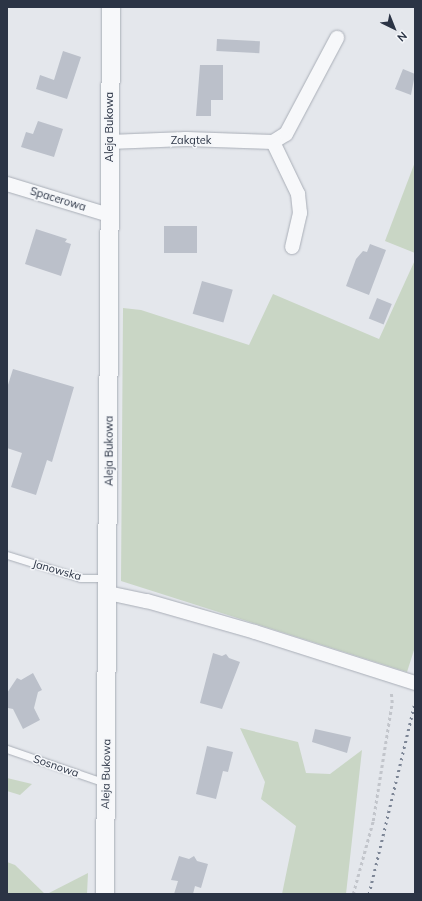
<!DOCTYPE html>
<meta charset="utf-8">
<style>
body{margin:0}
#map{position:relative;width:422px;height:901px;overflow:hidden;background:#e4e7ec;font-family:Mulish,sans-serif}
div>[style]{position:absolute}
.green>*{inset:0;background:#c9d6c5}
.building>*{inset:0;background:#bbc0ca;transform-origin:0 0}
.path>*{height:2.5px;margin-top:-1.25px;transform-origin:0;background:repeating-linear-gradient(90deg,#c2c5cb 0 3px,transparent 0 6px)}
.roads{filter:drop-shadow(0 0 1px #a9aeb7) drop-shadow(0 0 1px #a9aeb7)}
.service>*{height:7px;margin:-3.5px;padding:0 3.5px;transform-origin:3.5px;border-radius:3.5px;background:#f7f8fa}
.minor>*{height:14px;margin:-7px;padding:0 7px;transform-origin:7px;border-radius:7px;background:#f7f8fa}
.tertiary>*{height:18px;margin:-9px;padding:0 9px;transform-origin:9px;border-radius:9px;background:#f7f8fa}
.rail>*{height:3px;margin-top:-1.5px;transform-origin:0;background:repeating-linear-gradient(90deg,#7d8696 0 2px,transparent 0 6px)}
span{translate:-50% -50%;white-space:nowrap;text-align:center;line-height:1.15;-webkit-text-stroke:3px #f4f6f9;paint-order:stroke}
.street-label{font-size:11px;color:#2b3445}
.frame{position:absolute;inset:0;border:8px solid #2b3445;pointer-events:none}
.north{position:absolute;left:374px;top:8px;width:40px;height:40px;-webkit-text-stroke:3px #f4f6f9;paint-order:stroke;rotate:137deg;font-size:11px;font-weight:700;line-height:16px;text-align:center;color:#2b3445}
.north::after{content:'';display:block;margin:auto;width:14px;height:18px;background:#2b3445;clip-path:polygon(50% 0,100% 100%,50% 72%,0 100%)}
</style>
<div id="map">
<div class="green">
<div style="clip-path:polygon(415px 162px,415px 253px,385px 241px)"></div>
<div style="clip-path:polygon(415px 260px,415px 647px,407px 672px,121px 581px,123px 308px,141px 310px,249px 345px,273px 294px,379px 339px)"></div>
<div style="clip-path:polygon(240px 728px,298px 742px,306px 773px,330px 774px,362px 750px,346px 894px,282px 894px,296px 826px,261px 799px,265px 782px)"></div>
<div style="clip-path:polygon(7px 778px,32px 784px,20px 795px,7px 791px)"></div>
<div style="clip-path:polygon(7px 862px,15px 865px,45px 894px,7px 894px)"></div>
<div style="clip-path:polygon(88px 873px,87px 894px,47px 894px)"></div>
</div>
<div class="building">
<div style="left:217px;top:39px;width:43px;height:12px;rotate:3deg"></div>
<div style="clip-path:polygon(63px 51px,81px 57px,67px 99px,36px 89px,40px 75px,54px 80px)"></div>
<div style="clip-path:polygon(200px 65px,223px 65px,223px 100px,211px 100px,211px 116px,196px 116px)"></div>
<div style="clip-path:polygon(403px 69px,415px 74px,411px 95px,395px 89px)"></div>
<div style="clip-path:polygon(38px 121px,63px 129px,54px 157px,21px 147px,26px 132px,33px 134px)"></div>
<div style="left:164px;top:226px;width:33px;height:27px"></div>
<div style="clip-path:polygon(36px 229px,67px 239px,65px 242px,71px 244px,61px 276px,25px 264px)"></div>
<div style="clip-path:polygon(370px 244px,386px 250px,369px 295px,346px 286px,356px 259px,363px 251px,367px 252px)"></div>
<div style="left:202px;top:281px;width:32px;height:34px;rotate:16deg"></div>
<div style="left:377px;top:298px;width:16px;height:22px;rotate:22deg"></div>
<div style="clip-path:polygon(13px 369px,74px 387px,52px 462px,47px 460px,36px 495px,11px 487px,22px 453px,7px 448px,7px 388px)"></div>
<div style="clip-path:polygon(213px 653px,222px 656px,226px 654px,229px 658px,240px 662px,222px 709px,200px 703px)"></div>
<div style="clip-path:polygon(33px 673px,42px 690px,38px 692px,34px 708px,40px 720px,23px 729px,13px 709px,8px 708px,7px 693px,17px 678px,21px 680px)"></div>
<div style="clip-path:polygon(315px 729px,351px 737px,347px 753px,312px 742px)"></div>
<div style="clip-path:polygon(207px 746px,233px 752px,228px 772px,223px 771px,216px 799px,196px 794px)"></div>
<div style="clip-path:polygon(179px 856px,189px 859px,194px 856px,197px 861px,208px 864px,201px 888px,195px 886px,193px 894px,174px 894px,178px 881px,171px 880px)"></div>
</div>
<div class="path">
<div style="left:353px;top:894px;width:76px;rotate:-74.7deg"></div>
<div style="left:373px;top:821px;width:120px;rotate:-80.9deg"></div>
<div style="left:392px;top:703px;width:12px;rotate:-95deg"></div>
</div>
<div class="roads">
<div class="service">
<div style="left:7px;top:555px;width:77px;rotate:17.3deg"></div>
<div style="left:81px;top:578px;width:25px"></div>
<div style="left:7px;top:749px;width:104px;rotate:19.1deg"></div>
</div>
<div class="minor">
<div style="left:109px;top:142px;width:77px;rotate:-2.2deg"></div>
<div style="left:186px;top:139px;width:87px;rotate:2deg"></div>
<div style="left:273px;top:142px;width:58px;rotate:64.3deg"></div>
<div style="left:298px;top:194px;width:19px;rotate:84deg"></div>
<div style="left:300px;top:213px;width:35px;rotate:103deg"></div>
<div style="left:273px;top:142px;width:15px;rotate:-32deg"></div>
<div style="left:286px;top:134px;width:109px;rotate:-62deg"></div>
<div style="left:7px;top:184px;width:107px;rotate:16.9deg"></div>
<div style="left:108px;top:593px;width:40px;rotate:12deg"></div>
<div style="left:147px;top:601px;width:112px;rotate:16deg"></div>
<div style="left:255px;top:632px;width:168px;rotate:17.7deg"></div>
</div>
<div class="tertiary">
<div style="left:105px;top:894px;width:887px;rotate:-89.61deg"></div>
</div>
</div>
<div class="rail">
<div style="left:369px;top:894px;width:196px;rotate:-76.5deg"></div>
</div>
<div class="street-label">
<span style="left:109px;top:127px;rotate:-90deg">Aleja Bukowa</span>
<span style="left:191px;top:140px">Zakątek</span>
<span style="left:58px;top:199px;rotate:17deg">Spacerowa</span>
<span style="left:109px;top:451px;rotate:-90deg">Aleja Bukowa</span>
<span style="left:57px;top:570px;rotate:16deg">Janowska</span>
<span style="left:56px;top:766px;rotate:19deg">Sosnowa</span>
<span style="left:106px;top:774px;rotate:-89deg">Aleja Bukowa</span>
</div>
<div class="frame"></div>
<div class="north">N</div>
</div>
